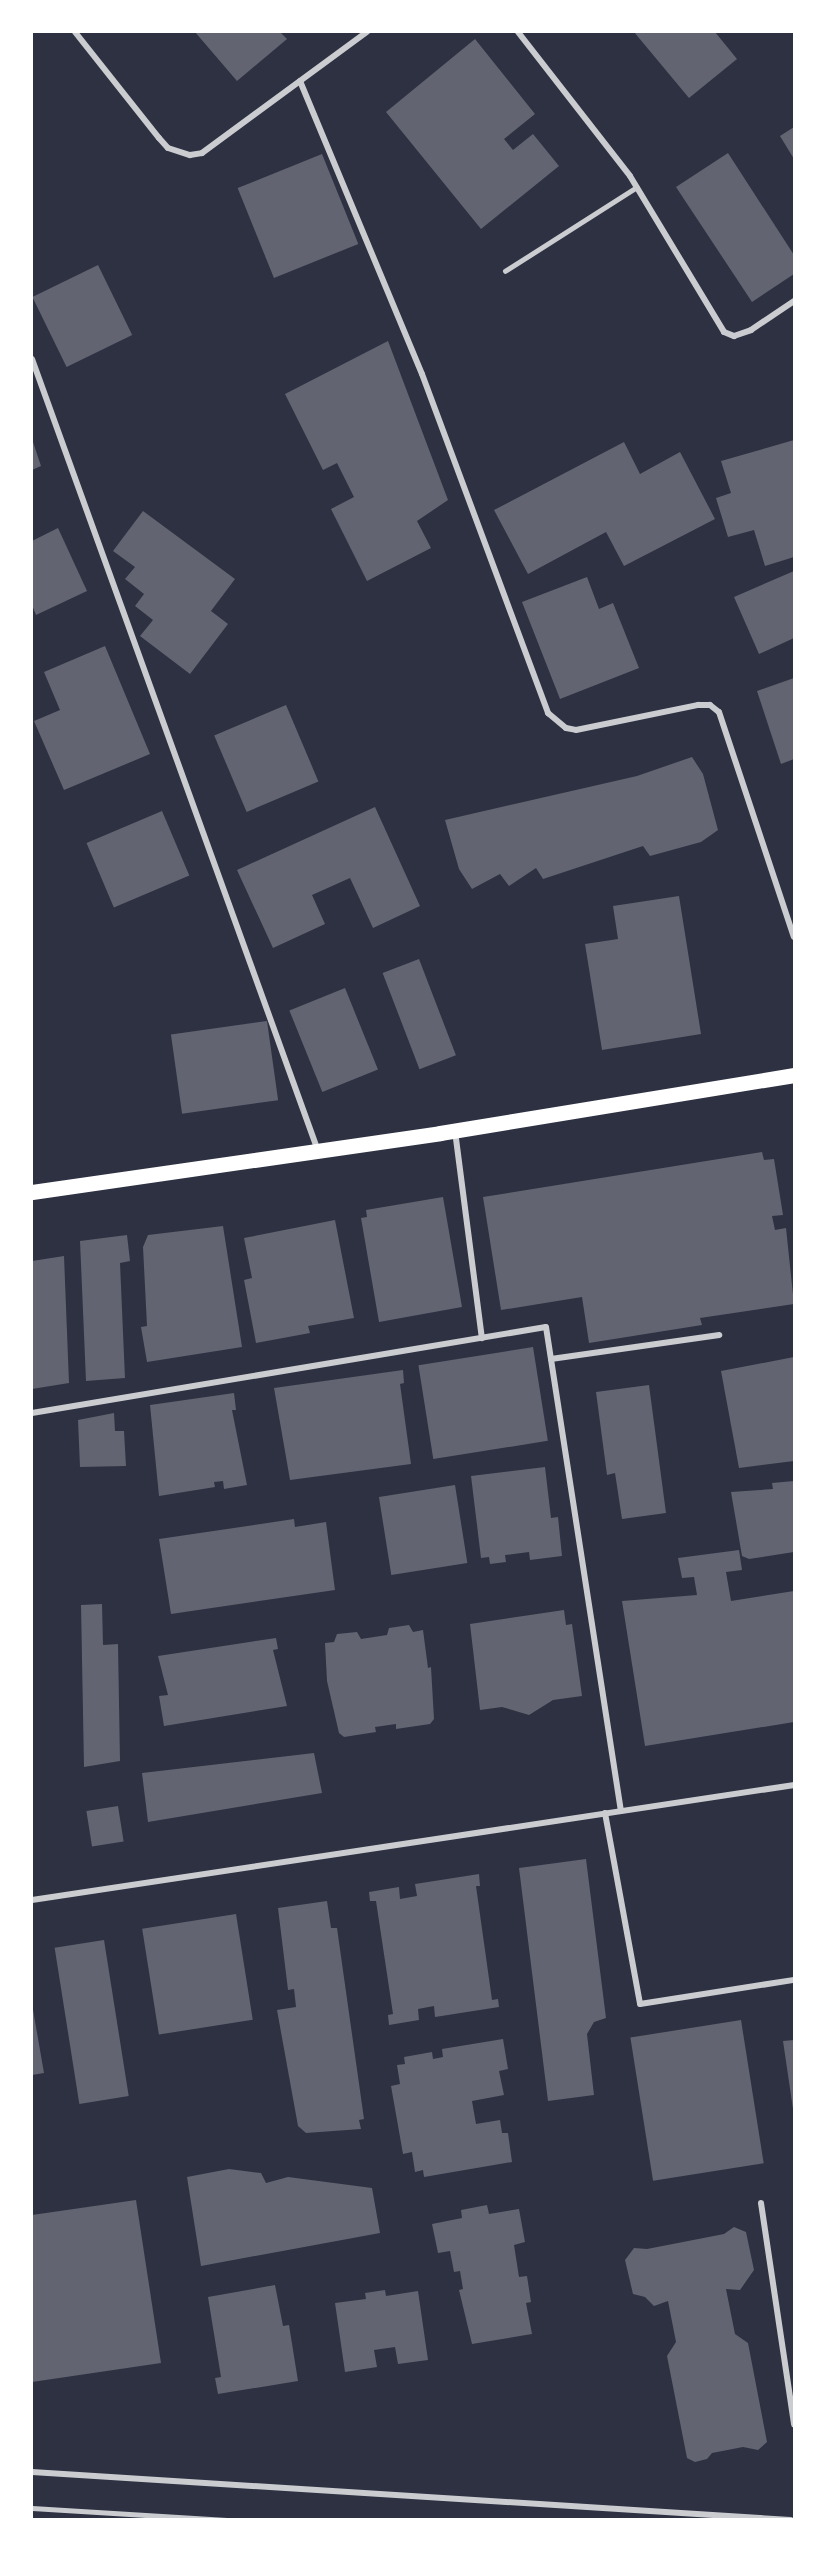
<!DOCTYPE html>
<style>
body{margin:0}
#map{position:relative;width:826px;height:2551px;overflow:hidden;background:#2d3142;font-family:Manrope,sans-serif}
div>[style]{position:absolute}
.building>*{inset:0;background:#626471;transform-origin:0 0}
.service>*{height:4.5px;margin:-2.25px;padding:0 2.25px;transform-origin:2.25px;border-radius:2.25px;background:#caccd0}
.pedestrian>*{height:5px;margin:-2.5px;padding:0 2.5px;transform-origin:2.5px;border-radius:2.5px;background:#caccd0}
.minor>*{height:6px;margin:-3px;padding:0 3px;transform-origin:3px;border-radius:3px;background:#caccd0}
.primary>*{height:15px;margin:-7.5px;padding:0 7.5px;transform-origin:7.5px;border-radius:7.5px;background:#fff}
span{translate:-50% -50%;white-space:nowrap;text-align:center;line-height:1.15;-webkit-text-stroke:6px #fff;paint-order:stroke}
.frame{position:absolute;inset:0;border:33px solid #fff;pointer-events:none}
</style>
<div id="map">
<div class="building">
<div style="clip-path:polygon(195px 32px,280px 32px,287px 39px,237px 81px)"></div>
<div style="clip-path:polygon(634px 32px,715px 32px,737px 59px,689px 98px)"></div>
<div style="clip-path:polygon(475px 39px,535px 114px,504px 139px,513px 150px,533px 134px,559px 166px,481px 229px,386px 112px)"></div>
<div style="clip-path:polygon(794px 127px,794px 159px,780px 136px)"></div>
<div style="clip-path:polygon(728px 153px,794px 255px,794px 274px,752px 302px,676px 187px)"></div>
<div style="left:322px;top:154px;width:97px;height:91px;rotate:68deg"></div>
<div style="left:98px;top:265px;width:78px;height:73px;rotate:64deg"></div>
<div style="clip-path:polygon(388px 341px,448px 500px,417px 521px,431px 548px,367px 581px,331px 509px,354px 497px,337px 463px,323px 470px,285px 394px)"></div>
<div style="clip-path:polygon(32px 439px,41px 466px,32px 470px)"></div>
<div style="clip-path:polygon(794px 440px,794px 557px,765px 566px,754px 530px,728px 537px,716px 498px,731px 493px,721px 461px)"></div>
<div style="clip-path:polygon(624px 442px,640px 474px,680px 452px,715px 519px,624px 566px,606px 532px,528px 574px,494px 510px)"></div>
<div style="clip-path:polygon(143px 511px,235px 579px,211px 611px,228px 624px,190px 674px,140px 636px,153px 620px,135px 606px,144px 594px,125px 579px,135px 567px,113px 551px)"></div>
<div style="clip-path:polygon(58px 528px,87px 591px,36px 615px,32px 605px,32px 541px)"></div>
<div style="clip-path:polygon(794px 571px,794px 638px,759px 654px,734px 597px)"></div>
<div style="clip-path:polygon(587px 577px,599px 609px,613px 603px,639px 668px,560px 699px,522px 602px)"></div>
<div style="clip-path:polygon(105px 646px,150px 754px,64px 790px,34px 721px,60px 710px,44px 672px)"></div>
<div style="clip-path:polygon(794px 678px,794px 759px,781px 764px,757px 691px)"></div>
<div style="left:286px;top:705px;width:83px;height:78px;rotate:67deg"></div>
<div style="clip-path:polygon(692px 757px,703px 774px,718px 830px,701px 842px,650px 856px,643px 846px,543px 879px,536px 868px,509px 886px,500px 874px,472px 889px,459px 869px,445px 820px,637px 776px)"></div>
<div style="clip-path:polygon(375px 807px,420px 906px,373px 928px,350px 878px,312px 895px,325px 924px,273px 948px,237px 870px)"></div>
<div style="left:162px;top:811px;width:70px;height:82px;rotate:67deg"></div>
<div style="clip-path:polygon(679px 896px,701px 1034px,602px 1050px,585px 944px,618px 939px,613px 906px)"></div>
<div style="left:419px;top:959px;width:103px;height:39px;rotate:69deg"></div>
<div style="left:345px;top:988px;width:88px;height:60px;rotate:68deg"></div>
<div style="left:267px;top:1021px;width:80px;height:97px;rotate:82deg"></div>
<div style="clip-path:polygon(762px 1152px,764px 1160px,774px 1159px,783px 1215px,772px 1216px,775px 1230px,786px 1228px,794px 1304px,700px 1318px,702px 1325px,589px 1343px,582px 1297px,501px 1310px,483px 1197px)"></div>
<div style="clip-path:polygon(443px 1197px,462px 1307px,379px 1322px,361px 1218px,367px 1217px,366px 1210px)"></div>
<div style="clip-path:polygon(335px 1220px,354px 1318px,308px 1326px,310px 1333px,256px 1343px,244px 1280px,252px 1278px,244px 1238px)"></div>
<div style="clip-path:polygon(223px 1226px,242px 1347px,147px 1362px,141px 1327px,147px 1326px,143px 1247px,148px 1235px)"></div>
<div style="clip-path:polygon(127px 1235px,130px 1261px,120px 1263px,125px 1378px,86px 1381px,80px 1241px)"></div>
<div style="clip-path:polygon(64px 1256px,69px 1383px,32px 1389px,32px 1261px)"></div>
<div style="left:533px;top:1347px;width:95px;height:116px;rotate:81deg"></div>
<div style="clip-path:polygon(794px 1357px,794px 1461px,739px 1468px,721px 1371px)"></div>
<div style="clip-path:polygon(403px 1370px,404px 1383px,400px 1384px,411px 1464px,290px 1480px,274px 1388px)"></div>
<div style="clip-path:polygon(649px 1385px,666px 1513px,622px 1519px,615px 1473px,607px 1475px,596px 1392px)"></div>
<div style="clip-path:polygon(234px 1393px,236px 1410px,232px 1410px,247px 1485px,224px 1489px,223px 1481px,214px 1482px,215px 1487px,159px 1496px,150px 1405px)"></div>
<div style="clip-path:polygon(114px 1413px,115px 1431px,124px 1431px,126px 1466px,80px 1467px,78px 1420px)"></div>
<div style="clip-path:polygon(545px 1467px,551px 1518px,558px 1517px,562px 1556px,530px 1560px,529px 1552px,505px 1555px,506px 1562px,490px 1564px,489px 1557px,481px 1558px,471px 1476px)"></div>
<div style="clip-path:polygon(794px 1481px,794px 1552px,749px 1559px,742px 1556px,731px 1492px,773px 1489px,772px 1483px)"></div>
<div style="left:455px;top:1485px;width:79px;height:77px;rotate:81deg"></div>
<div style="clip-path:polygon(294px 1519px,295px 1527px,326px 1522px,335px 1590px,171px 1614px,159px 1539px)"></div>
<div style="clip-path:polygon(739px 1550px,742px 1570px,726px 1572px,731px 1601px,794px 1591px,794px 1722px,645px 1746px,622px 1601px,697px 1595px,694px 1577px,682px 1578px,678px 1558px)"></div>
<div style="clip-path:polygon(102px 1604px,103px 1645px,118px 1644px,120px 1761px,84px 1767px,81px 1605px)"></div>
<div style="clip-path:polygon(564px 1610px,566px 1625px,572px 1624px,582px 1696px,553px 1700px,529px 1715px,502px 1707px,480px 1710px,470px 1624px)"></div>
<div style="clip-path:polygon(409px 1625px,413px 1632px,423px 1630px,428px 1668px,431px 1667px,434px 1719px,430px 1724px,396px 1729px,396px 1724px,375px 1727px,376px 1732px,344px 1737px,339px 1733px,327px 1681px,325px 1643px,334px 1642px,337px 1634px,357px 1632px,361px 1639px,387px 1635px,389px 1628px)"></div>
<div style="clip-path:polygon(276px 1638px,278px 1649px,273px 1650px,287px 1706px,164px 1726px,159px 1696px,168px 1695px,158px 1656px)"></div>
<div style="clip-path:polygon(314px 1753px,322px 1793px,148px 1822px,142px 1773px)"></div>
<div style="left:118px;top:1806px;width:36px;height:32px;rotate:81deg"></div>
<div style="clip-path:polygon(586px 1859px,606px 2018px,594px 2022px,587px 2034px,594px 2095px,548px 2101px,519px 1868px)"></div>
<div style="clip-path:polygon(479px 1874px,480px 1886px,476px 1886px,492px 2000px,498px 1999px,499px 2007px,435px 2017px,434px 2006px,418px 2009px,419px 2020px,389px 2025px,388px 2015px,393px 2014px,376px 1901px,370px 1901px,369px 1892px,399px 1887px,400px 1899px,417px 1896px,415px 1884px)"></div>
<div style="clip-path:polygon(327px 1901px,331px 1928px,337px 1928px,364px 2119px,359px 2120px,361px 2129px,306px 2133px,298px 2126px,277px 2010px,296px 2007px,294px 1989px,288px 1990px,278px 1908px)"></div>
<div style="left:236px;top:1914px;width:107px;height:95px;rotate:81deg"></div>
<div style="left:104px;top:1940px;width:158px;height:50px;rotate:81deg"></div>
<div style="clip-path:polygon(32px 2004px,44px 2073px,32px 2075px)"></div>
<div style="left:741px;top:2020px;width:145px;height:112px;rotate:81deg"></div>
<div style="clip-path:polygon(503px 2039px,508px 2069px,499px 2071px,504px 2095px,472px 2101px,476px 2124px,500px 2120px,502px 2133px,508px 2133px,512px 2162px,424px 2177px,423px 2170px,415px 2172px,412px 2152px,403px 2154px,391px 2086px,400px 2084px,397px 2065px,405px 2064px,404px 2057px,432px 2052px,433px 2059px,443px 2057px,442px 2049px)"></div>
<div style="clip-path:polygon(794px 2040px,794px 2109px,793px 2109px,783px 2041px)"></div>
<div style="clip-path:polygon(229px 2169px,261px 2173px,266px 2183px,288px 2177px,372px 2188px,380px 2233px,201px 2266px,187px 2177px)"></div>
<div style="clip-path:polygon(136px 2200px,161px 2363px,32px 2382px,32px 2215px)"></div>
<div style="clip-path:polygon(487px 2205px,489px 2214px,519px 2209px,525px 2242px,514px 2245px,519px 2277px,527px 2276px,531px 2302px,526px 2303px,532px 2334px,472px 2344px,459px 2290px,463px 2289px,460px 2271px,454px 2272px,450px 2251px,438px 2253px,432px 2224px,462px 2218px,461px 2210px)"></div>
<div style="clip-path:polygon(734px 2227px,746px 2232px,754px 2270px,740px 2290px,726px 2289px,735px 2334px,748px 2343px,767px 2442px,758px 2450px,743px 2447px,712px 2453px,707px 2459px,695px 2462px,687px 2458px,667px 2356px,676px 2342px,668px 2301px,654px 2306px,645px 2297px,633px 2294px,625px 2260px,634px 2248px,647px 2249px,724px 2234px)"></div>
<div style="clip-path:polygon(275px 2285px,283px 2326px,289px 2325px,298px 2381px,218px 2394px,215px 2378px,221px 2377px,208px 2297px)"></div>
<div style="clip-path:polygon(385px 2290px,386px 2296px,418px 2291px,428px 2360px,398px 2364px,395px 2347px,374px 2350px,377px 2367px,345px 2372px,335px 2303px,366px 2299px,365px 2293px)"></div>
</div>
<div class="service">
<div style="left:505px;top:271px;width:156px;rotate:-32.5deg"></div>
</div>
<div class="pedestrian">
<div style="left:32px;top:2508px;width:195px;rotate:3.5deg"></div>
</div>
<div class="minor">
<div style="left:75px;top:32px;width:135px;rotate:51.6deg"></div>
<div style="left:159px;top:138px;width:13px;rotate:48deg"></div>
<div style="left:168px;top:148px;width:23px;rotate:18deg"></div>
<div style="left:190px;top:155px;width:12px;rotate:-9deg"></div>
<div style="left:202px;top:153px;width:205px;rotate:-36.3deg"></div>
<div style="left:518px;top:32px;width:182px;rotate:52.1deg"></div>
<div style="left:630px;top:176px;width:182px;rotate:58.9deg"></div>
<div style="left:724px;top:332px;width:11px;rotate:22deg"></div>
<div style="left:734px;top:336px;width:18px;rotate:-19deg"></div>
<div style="left:751px;top:330px;width:52px;rotate:-34deg"></div>
<div style="left:300px;top:81px;width:317px;rotate:67.4deg"></div>
<div style="left:422px;top:374px;width:362px;rotate:69.6deg"></div>
<div style="left:548px;top:713px;width:23px;rotate:40deg"></div>
<div style="left:566px;top:728px;width:10px;rotate:11deg"></div>
<div style="left:576px;top:730px;width:125px;rotate:-11.6deg"></div>
<div style="left:698px;top:705px;width:12px"></div>
<div style="left:710px;top:705px;width:11px;rotate:38deg"></div>
<div style="left:719px;top:712px;width:237px;rotate:71.6deg"></div>
<div style="left:32px;top:359px;width:842px;rotate:70.14deg"></div>
<div style="left:455px;top:1131px;width:209px;rotate:82.6deg"></div>
<div style="left:551px;top:1359px;width:170px;rotate:-8.1deg"></div>
<div style="left:32px;top:1413px;width:521px;rotate:-9.5deg"></div>
<div style="left:546px;top:1327px;width:489px;rotate:81.2deg"></div>
<div style="left:605px;top:1813px;width:194px;rotate:79.6deg"></div>
<div style="left:640px;top:2004px;width:156px;rotate:-8.9deg"></div>
<div style="left:32px;top:1900px;width:771px;rotate:-8.58deg"></div>
<div style="left:761px;top:2203px;width:224px;rotate:81.5deg"></div>
<div style="left:32px;top:2472px;width:760px;rotate:3.62deg"></div>
</div>
<div class="primary">
<div style="left:32px;top:1192px;width:412px;rotate:-8.2deg"></div>
<div style="left:440px;top:1133px;width:359px;rotate:-9.3deg"></div>
</div>
<div class="frame"></div>
</div>
